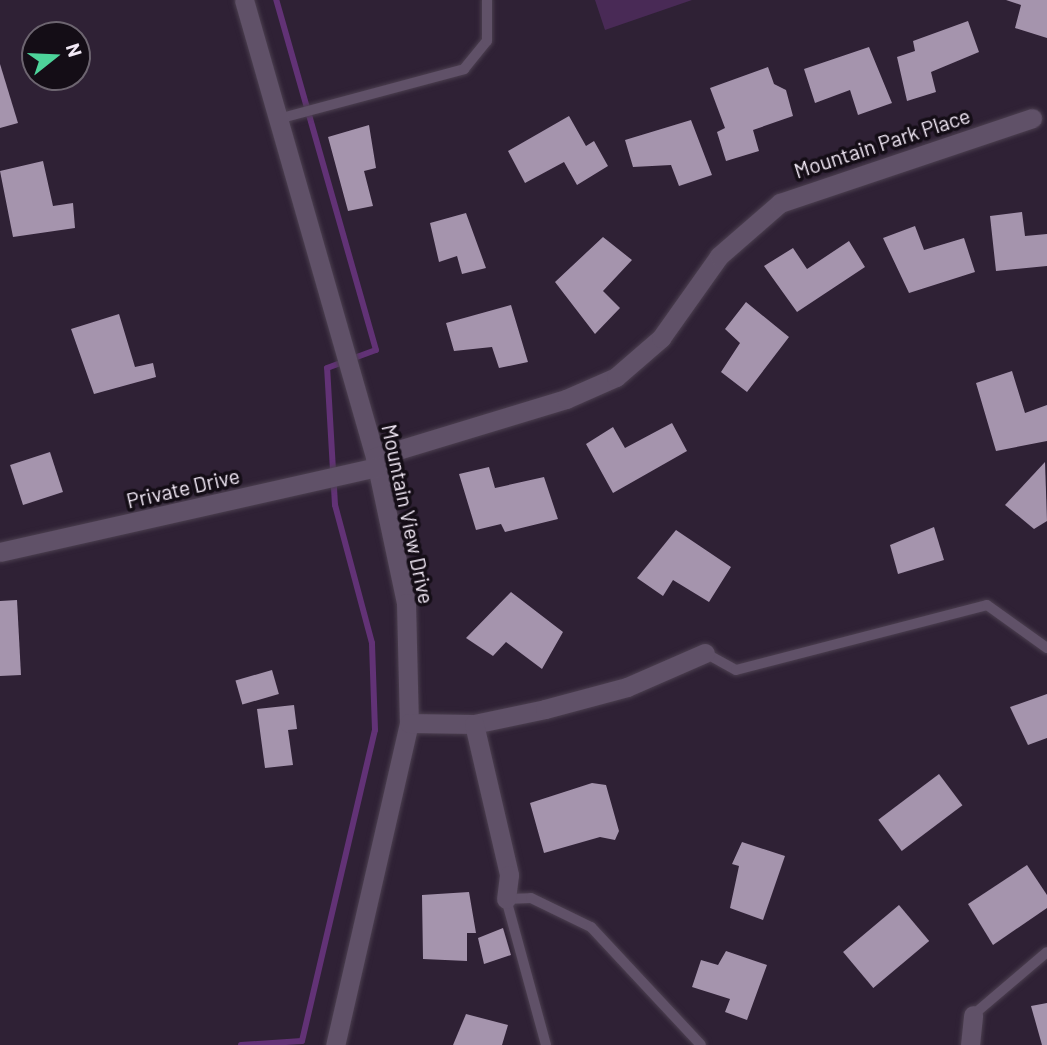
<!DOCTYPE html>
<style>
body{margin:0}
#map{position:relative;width:1047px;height:1045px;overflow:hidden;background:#2f2135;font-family:Barlow,sans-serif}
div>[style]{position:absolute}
.green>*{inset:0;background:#492a56}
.stream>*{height:6px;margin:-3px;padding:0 3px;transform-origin:3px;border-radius:3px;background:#623276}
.building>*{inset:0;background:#a594ad;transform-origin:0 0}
.roads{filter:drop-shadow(0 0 2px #4c4050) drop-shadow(0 0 2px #4c4050)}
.service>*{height:10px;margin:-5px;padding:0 5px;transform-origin:5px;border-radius:5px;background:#605168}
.minor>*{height:19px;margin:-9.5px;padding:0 9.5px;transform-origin:9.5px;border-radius:9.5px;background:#605168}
span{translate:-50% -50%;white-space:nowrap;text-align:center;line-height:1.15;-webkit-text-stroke:7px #140d16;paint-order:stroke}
.street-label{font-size:21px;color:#f2e9f6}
.north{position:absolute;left:21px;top:21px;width:70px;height:70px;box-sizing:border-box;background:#140d16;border:2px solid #6d6570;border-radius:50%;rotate:72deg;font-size:19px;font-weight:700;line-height:28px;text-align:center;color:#f2e9f6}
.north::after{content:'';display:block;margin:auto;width:24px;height:32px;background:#4dd39a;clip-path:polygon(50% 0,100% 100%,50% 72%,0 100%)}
</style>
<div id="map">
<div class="green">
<div style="clip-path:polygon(595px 0,692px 0,605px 30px)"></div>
</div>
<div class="stream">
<div style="left:241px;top:1045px;width:61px;rotate:-3.8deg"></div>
<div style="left:302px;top:1041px;width:319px;rotate:-76.8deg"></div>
<div style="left:375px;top:730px;width:87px;rotate:-92deg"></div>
<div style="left:372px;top:643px;width:143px;rotate:-105deg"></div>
<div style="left:335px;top:505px;width:137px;rotate:-93.3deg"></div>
<div style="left:327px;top:368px;width:52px;rotate:-20.2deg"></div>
<div style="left:376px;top:350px;width:364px;rotate:-105.9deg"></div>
</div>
<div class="building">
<div style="clip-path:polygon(1006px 0,1047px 0,1047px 38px,1015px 28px,1021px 5px)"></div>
<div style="clip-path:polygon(968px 21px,979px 52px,931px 72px,936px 92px,907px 101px,897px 57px,915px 51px,913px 41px)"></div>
<div style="clip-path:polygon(869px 47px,892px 103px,858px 115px,850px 90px,815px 103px,804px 69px)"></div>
<div style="clip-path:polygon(0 64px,18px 123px,0 128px)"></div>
<div style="clip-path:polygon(768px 67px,774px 84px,786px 90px,793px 116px,753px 130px,759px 151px,726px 161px,717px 132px,725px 128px,710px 88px)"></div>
<div style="clip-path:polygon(569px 116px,586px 146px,594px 141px,608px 166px,577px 185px,564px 162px,525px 183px,508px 151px)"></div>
<div style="clip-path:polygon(691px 120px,712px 175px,679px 186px,671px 165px,633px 167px,625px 140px)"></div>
<div style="clip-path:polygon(369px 125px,376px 168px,364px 171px,373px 206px,348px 211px,328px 137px)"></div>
<div style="clip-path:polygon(43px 161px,53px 206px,73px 203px,75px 228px,13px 237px,0 171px)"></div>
<div style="clip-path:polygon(1022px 212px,1025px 236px,1047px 234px,1047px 266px,996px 271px,990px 216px)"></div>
<div style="clip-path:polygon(466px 213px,486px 268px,462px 274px,457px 256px,439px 262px,430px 223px)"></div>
<div style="clip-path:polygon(915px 226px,924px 250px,964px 238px,975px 272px,909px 293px,883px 238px)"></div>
<div style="clip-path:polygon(603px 237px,632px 260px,603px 291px,620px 308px,595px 334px,555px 282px)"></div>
<div style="clip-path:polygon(849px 241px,865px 267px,797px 312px,764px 266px,793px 248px,807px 269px)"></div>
<div style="clip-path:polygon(746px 302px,789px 337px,747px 392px,721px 372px,740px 343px,725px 329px)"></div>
<div style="clip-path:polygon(511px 305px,528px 362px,499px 368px,492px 347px,454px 351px,446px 323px)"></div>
<div style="clip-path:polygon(119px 314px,135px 367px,153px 363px,156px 377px,94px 394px,71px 329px)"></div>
<div style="clip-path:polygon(1012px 371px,1025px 413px,1047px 405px,1047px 441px,996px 451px,976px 383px)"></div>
<div style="clip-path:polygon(672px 423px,687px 451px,613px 493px,586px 444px,613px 427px,625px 448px)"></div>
<div style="left:50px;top:452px;width:42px;height:42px;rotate:72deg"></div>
<div style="clip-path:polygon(1045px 462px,1047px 521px,1034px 529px,1005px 505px)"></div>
<div style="clip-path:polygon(489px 467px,495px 488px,544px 477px,558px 519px,505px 532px,501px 524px,476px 530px,459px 474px)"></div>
<div style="clip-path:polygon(934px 527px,944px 560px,898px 574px,890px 545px)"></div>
<div style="clip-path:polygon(676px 530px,731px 567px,709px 602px,673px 580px,663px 596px,637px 578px)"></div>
<div style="clip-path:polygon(511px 592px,563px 632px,542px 669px,506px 642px,493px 656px,466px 638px)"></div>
<div style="clip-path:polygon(17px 600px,21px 675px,0 676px,0 601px)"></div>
<div style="left:272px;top:670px;width:25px;height:38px;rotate:74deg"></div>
<div style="clip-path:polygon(1047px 694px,1047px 738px,1028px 745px,1010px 707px)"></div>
<div style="clip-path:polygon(294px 705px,297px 729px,288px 730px,293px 765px,265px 768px,257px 709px)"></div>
<div style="left:939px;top:774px;width:39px;height:76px;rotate:53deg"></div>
<div style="clip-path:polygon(592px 783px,606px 785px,619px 831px,615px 840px,600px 837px,544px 853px,530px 803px)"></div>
<div style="clip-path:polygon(742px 842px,785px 856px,763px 920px,730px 908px,739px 866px,732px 864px)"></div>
<div style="clip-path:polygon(1027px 865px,1047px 895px,1047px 908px,993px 945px,968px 904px)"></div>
<div style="clip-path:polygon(469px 892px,476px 933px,467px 933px,467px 961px,423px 959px,422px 895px)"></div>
<div style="left:899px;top:905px;width:47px;height:73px;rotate:50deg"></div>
<div style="clip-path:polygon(503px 928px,511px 955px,484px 964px,478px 938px)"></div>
<div style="clip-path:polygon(726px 951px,767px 965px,747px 1020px,725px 1012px,730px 999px,692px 987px,701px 960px,718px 965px)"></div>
<div style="clip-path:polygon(1047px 1003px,1047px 1045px,1042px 1045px,1031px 1006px)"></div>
<div style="clip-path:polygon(466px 1014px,508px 1025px,502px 1045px,453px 1045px)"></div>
</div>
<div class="roads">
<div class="service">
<div style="left:278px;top:119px;width:193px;rotate:-15deg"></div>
<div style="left:464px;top:69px;width:36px;rotate:-51deg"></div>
<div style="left:487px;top:41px;width:41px;rotate:-90deg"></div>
<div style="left:705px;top:653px;width:35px;rotate:29deg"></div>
<div style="left:736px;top:670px;width:259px;rotate:-14.5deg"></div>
<div style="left:987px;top:605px;width:74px;rotate:35.6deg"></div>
<div style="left:973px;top:1015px;width:97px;rotate:-40.4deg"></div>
<div style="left:546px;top:1045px;width:151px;rotate:-105.3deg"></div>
<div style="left:506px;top:899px;width:25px;rotate:-2deg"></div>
<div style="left:531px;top:898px;width:67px;rotate:25.8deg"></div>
<div style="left:591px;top:927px;width:161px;rotate:47deg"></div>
</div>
<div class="minor">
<div style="left:244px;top:0;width:475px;rotate:74deg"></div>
<div style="left:375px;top:457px;width:149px;rotate:78deg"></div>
<div style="left:406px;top:603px;width:120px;rotate:88.6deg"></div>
<div style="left:409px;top:723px;width:330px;rotate:102.9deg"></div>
<div style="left:375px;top:457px;width:200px;rotate:-16.9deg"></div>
<div style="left:566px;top:399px;width:55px;rotate:-23.7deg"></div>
<div style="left:616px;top:377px;width:60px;rotate:-40.9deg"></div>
<div style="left:661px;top:338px;width:100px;rotate:-54.7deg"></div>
<div style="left:719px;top:256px;width:81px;rotate:-41deg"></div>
<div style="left:780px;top:203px;width:266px;rotate:-18.6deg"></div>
<div style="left:0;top:552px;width:386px;rotate:-12.7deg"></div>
<div style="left:409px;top:723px;width:65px;rotate:0.9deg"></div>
<div style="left:474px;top:724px;width:73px;rotate:-11.9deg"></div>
<div style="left:545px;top:709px;width:85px;rotate:-15deg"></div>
<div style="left:627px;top:687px;width:85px;rotate:-23.6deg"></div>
<div style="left:474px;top:724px;width:155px;rotate:76.9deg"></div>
<div style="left:509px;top:875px;width:24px;rotate:97deg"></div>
<div style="left:970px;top:1045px;width:30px;rotate:-84deg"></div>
</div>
</div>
<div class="street-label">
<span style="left:882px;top:143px;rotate:-18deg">Mountain Park Place</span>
<span style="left:183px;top:488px;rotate:-13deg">Private Drive</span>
<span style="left:408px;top:514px;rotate:78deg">Mountain View Drive</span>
</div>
<div class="north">N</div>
</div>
